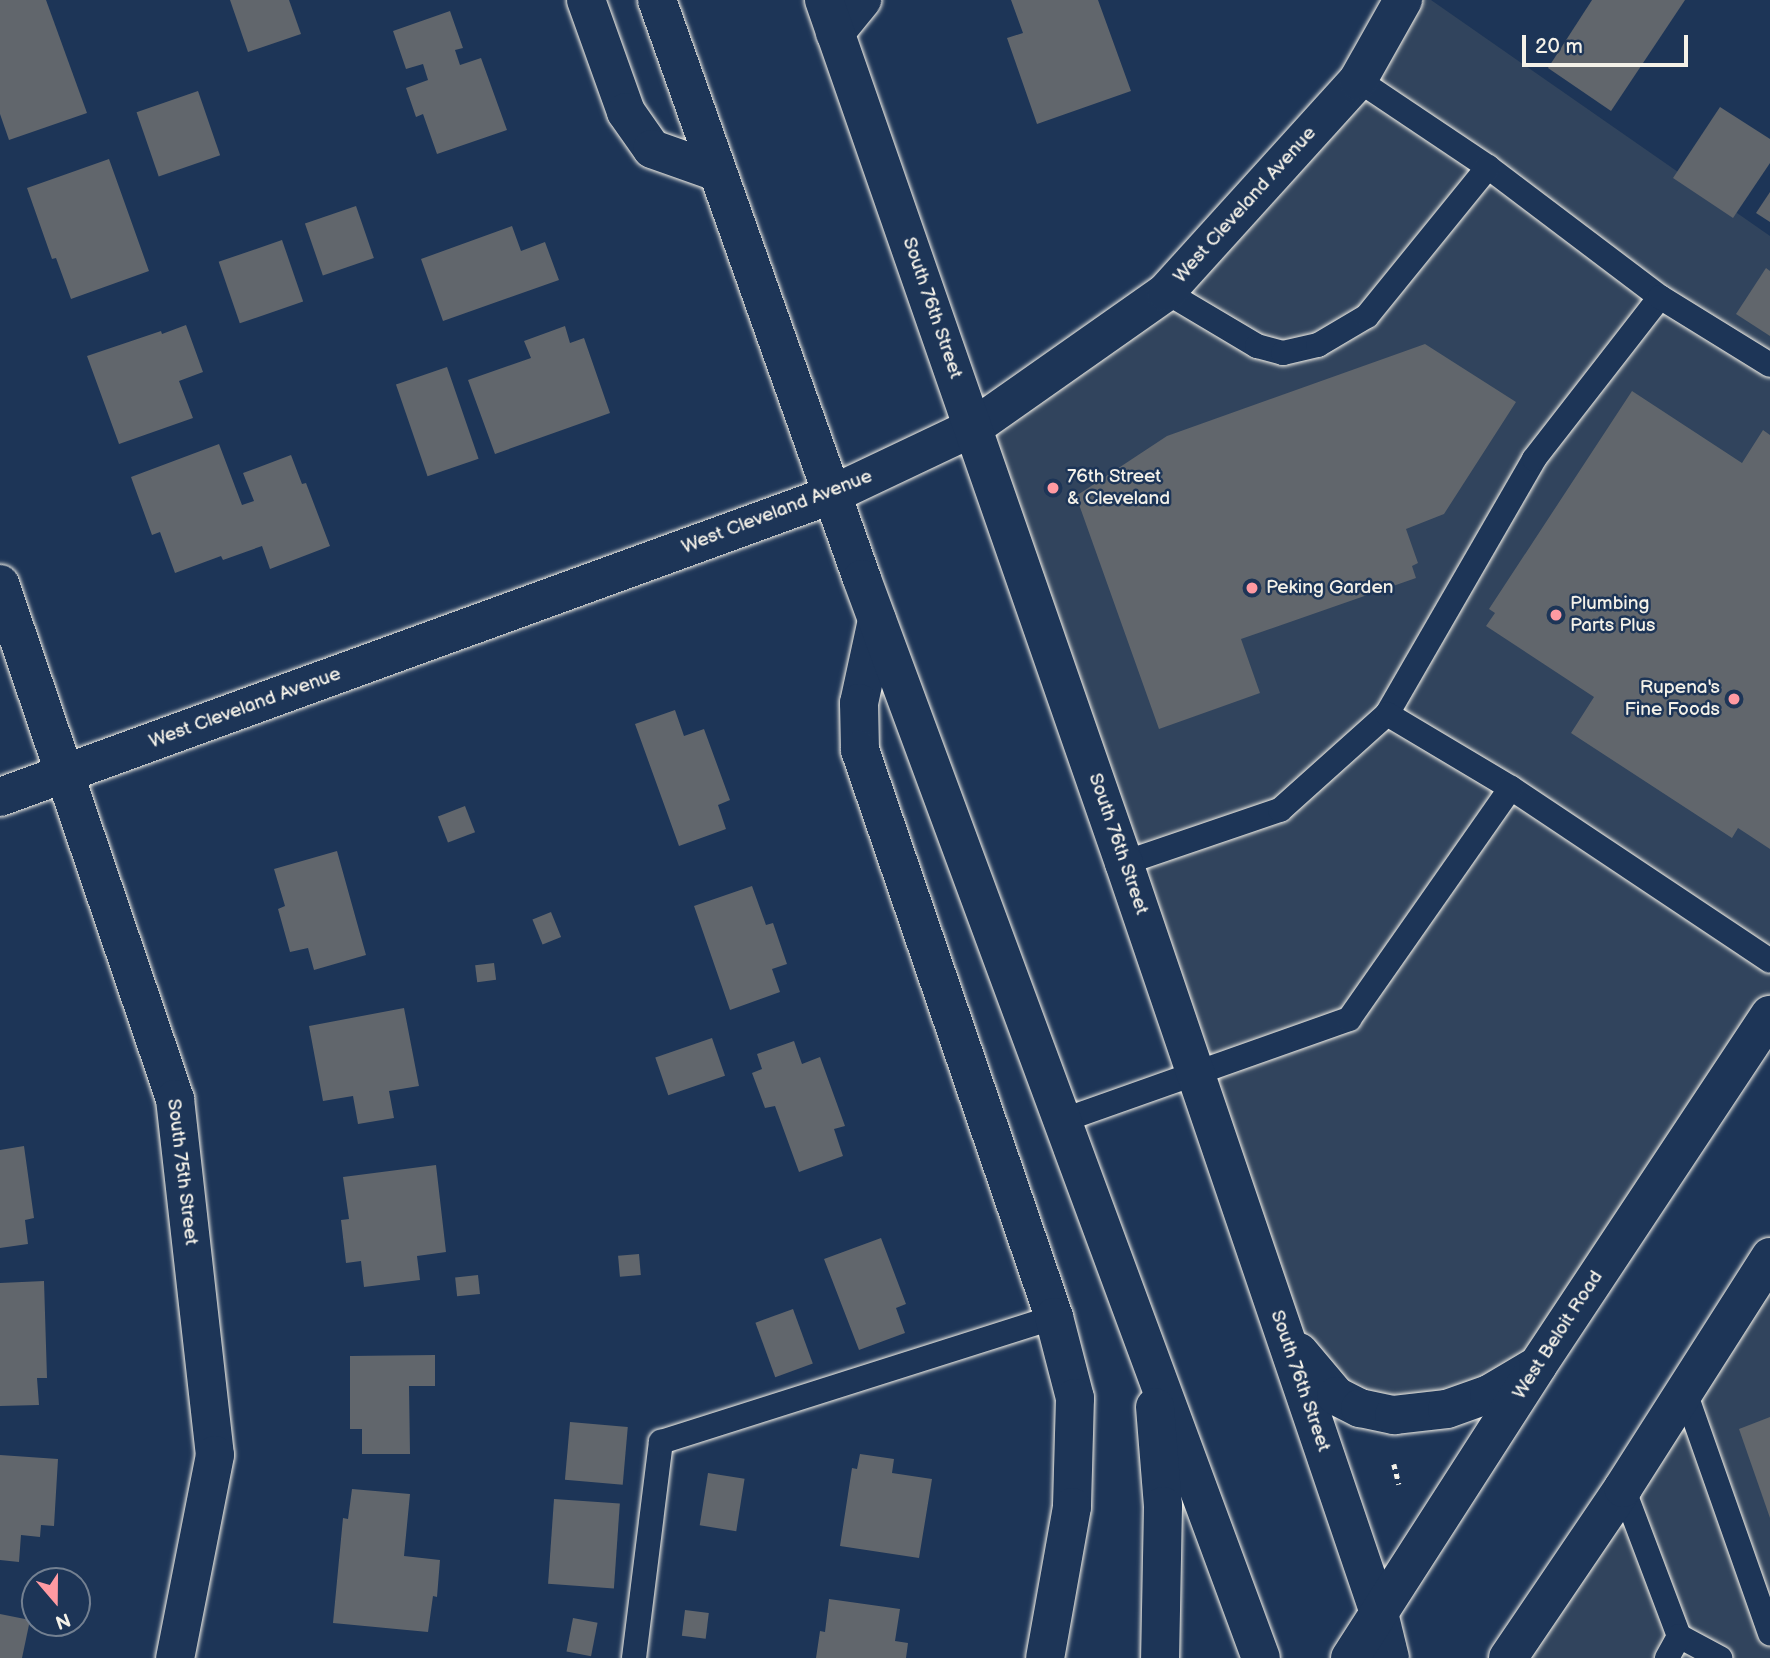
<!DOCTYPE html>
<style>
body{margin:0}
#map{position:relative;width:1770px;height:1658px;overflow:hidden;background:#1d3557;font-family:"Balsamiq Sans",sans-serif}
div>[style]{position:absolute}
.built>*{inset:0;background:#31445d}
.building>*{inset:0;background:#61666c;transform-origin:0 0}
.path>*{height:4.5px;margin-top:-2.25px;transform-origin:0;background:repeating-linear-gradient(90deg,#f4f1e8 0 5px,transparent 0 10px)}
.roads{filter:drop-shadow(0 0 2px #f4f1e8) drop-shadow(0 0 2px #f4f1e8)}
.service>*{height:24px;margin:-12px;padding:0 12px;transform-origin:12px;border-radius:12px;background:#1d3557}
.minor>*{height:38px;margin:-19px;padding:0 19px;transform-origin:19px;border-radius:19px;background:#1d3557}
.tertiary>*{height:38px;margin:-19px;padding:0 19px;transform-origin:19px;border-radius:19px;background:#1d3557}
.secondary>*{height:38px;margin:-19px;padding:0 19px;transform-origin:19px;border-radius:19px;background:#1d3557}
.dots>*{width:19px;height:19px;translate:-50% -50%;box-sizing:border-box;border:4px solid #1d3557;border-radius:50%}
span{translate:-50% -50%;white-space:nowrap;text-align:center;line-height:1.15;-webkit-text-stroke:5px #1d3557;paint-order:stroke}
.street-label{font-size:19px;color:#f4f1e8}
.poi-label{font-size:19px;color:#f4f1e8}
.left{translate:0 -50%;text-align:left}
.right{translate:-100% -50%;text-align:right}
.north{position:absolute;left:21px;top:1567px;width:70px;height:70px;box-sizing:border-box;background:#1d3557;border:2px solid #738091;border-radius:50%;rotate:160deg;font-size:19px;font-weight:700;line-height:28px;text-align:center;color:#f4f1e8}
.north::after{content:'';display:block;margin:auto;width:24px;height:32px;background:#ff9aa2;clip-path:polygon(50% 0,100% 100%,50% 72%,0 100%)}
.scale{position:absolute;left:1522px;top:35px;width:166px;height:32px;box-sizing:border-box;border:4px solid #f4f1e8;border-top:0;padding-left:9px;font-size:21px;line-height:24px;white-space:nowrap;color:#f4f1e8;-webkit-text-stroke:5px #1d3557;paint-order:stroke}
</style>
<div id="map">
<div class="built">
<div style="clip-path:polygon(1403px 0,1431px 0,1770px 236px,1770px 1015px,1505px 1416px,1304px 1392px,974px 427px,1166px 292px)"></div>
<div style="clip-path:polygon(1770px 1257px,1770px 1658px,1508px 1658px)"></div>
</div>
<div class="building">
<div style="clip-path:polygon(0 0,46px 0,87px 113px,9px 140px,0 114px)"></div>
<div style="clip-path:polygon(230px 0,289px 0,301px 34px,248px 52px)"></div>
<div style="clip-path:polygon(1011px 0,1098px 0,1131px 91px,1037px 124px,1007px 38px,1023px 33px)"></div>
<div style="clip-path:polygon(1592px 0,1685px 0,1611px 111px,1548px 68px)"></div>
<div style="clip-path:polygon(450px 11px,463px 48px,455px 50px,460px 65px,481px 58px,507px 130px,437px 154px,423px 114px,416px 117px,406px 88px,428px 80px,423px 64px,406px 69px,393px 31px)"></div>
<div style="left:198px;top:91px;width:68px;height:65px;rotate:71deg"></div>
<div style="clip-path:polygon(1720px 107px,1770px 139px,1770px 163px,1733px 218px,1673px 178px)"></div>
<div style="clip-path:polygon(109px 159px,149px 271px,71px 299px,56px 258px,52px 259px,27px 188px)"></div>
<div style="clip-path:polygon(1770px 192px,1770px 222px,1756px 213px)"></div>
<div style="left:356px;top:206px;width:55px;height:54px;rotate:71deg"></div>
<div style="clip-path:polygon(512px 226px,521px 251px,545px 242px,559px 280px,443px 321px,421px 259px)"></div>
<div style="left:282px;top:240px;width:65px;height:67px;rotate:71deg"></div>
<div style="clip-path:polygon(1766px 268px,1770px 271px,1770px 336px,1736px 314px)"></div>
<div style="clip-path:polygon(186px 325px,203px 372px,179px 381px,193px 418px,119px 444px,87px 356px,161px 331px,162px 334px)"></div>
<div style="clip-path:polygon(565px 326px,570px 343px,584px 338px,610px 413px,495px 454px,468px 380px,531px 358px,524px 341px)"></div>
<div style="clip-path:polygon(1425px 344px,1516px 402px,1444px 514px,1406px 529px,1418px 563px,1412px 566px,1416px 578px,1241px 639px,1260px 693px,1159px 729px,1076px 496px,1167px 436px)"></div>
<div style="left:447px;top:367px;width:97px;height:54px;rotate:71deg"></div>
<div style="clip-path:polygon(1632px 391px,1742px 463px,1763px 430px,1770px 435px,1770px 849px,1738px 828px,1732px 838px,1571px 733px,1594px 697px,1486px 626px,1495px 613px,1489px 609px)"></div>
<div style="clip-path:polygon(219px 444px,242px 505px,254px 501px,243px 473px,291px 455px,302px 484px,306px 483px,330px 546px,270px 569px,262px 546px,223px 560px,221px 556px,175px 573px,160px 532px,152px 535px,131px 477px)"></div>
<div style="clip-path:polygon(675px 710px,684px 736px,704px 729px,730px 800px,718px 805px,726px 829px,679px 846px,635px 724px)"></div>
<div style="left:465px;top:806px;width:28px;height:29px;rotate:69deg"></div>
<div style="clip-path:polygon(337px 851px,366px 955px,314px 970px,308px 948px,290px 952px,278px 909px,285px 906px,274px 869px)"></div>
<div style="clip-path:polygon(752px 886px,766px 925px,773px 923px,787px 964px,772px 969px,780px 992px,730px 1010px,694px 906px)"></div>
<div style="left:551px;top:912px;width:27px;height:20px;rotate:68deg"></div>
<div style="left:494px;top:963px;width:17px;height:19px;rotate:83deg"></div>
<div style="clip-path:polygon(404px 1008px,419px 1086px,389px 1091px,394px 1118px,358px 1124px,353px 1096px,323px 1101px,309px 1026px)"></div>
<div style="left:712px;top:1038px;width:40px;height:60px;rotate:71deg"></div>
<div style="clip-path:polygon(794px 1041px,802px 1064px,820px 1057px,845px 1126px,834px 1129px,843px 1156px,799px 1172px,775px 1106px,765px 1108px,752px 1073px,762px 1069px,757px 1054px)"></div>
<div style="clip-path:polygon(24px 1146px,34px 1218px,25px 1220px,28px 1244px,0 1248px,0 1150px)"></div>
<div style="clip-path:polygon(436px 1165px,446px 1252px,417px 1256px,420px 1280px,364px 1287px,361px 1261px,346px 1263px,341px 1220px,349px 1219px,343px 1177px)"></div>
<div style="clip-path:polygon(881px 1238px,906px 1304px,896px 1308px,905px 1333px,859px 1350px,824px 1259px)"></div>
<div style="left:639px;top:1254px;width:21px;height:21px;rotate:85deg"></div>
<div style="left:478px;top:1275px;width:19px;height:23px;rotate:84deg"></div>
<div style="clip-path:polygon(44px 1281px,47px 1378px,37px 1378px,39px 1405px,0 1406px,0 1283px)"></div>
<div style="left:793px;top:1309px;width:58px;height:40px;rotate:70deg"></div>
<div style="clip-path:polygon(435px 1355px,435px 1386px,409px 1386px,410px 1454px,362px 1454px,362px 1429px,350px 1429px,350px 1356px)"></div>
<div style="clip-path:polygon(1770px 1417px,1770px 1518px,1739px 1429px)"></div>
<div style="left:570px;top:1422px;width:58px;height:58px;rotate:5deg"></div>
<div style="clip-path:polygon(860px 1454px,894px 1459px,892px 1473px,932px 1479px,919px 1558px,840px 1546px,852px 1468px,857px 1469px)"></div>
<div style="clip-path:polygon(0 1455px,58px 1459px,54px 1526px,41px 1525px,40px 1537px,21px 1535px,19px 1562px,0 1560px)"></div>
<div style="left:708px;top:1473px;width:37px;height:53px;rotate:9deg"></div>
<div style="clip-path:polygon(352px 1489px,410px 1494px,404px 1556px,440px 1560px,437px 1597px,433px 1596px,428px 1632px,333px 1623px,343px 1518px,348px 1519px)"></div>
<div style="left:554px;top:1499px;width:66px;height:85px;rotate:4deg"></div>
<div style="clip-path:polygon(829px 1599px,900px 1609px,895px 1641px,908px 1643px,906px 1658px,816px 1658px,820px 1631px,825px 1632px)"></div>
<div style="left:685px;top:1610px;width:24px;height:26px;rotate:7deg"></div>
<div style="clip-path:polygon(0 1614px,30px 1620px,22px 1658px,0 1658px)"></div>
<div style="left:573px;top:1618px;width:25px;height:34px;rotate:11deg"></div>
</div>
<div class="path">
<div style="left:1394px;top:1464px;width:21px;rotate:76deg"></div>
</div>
<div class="roads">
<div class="service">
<div style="left:1358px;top:80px;width:156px;rotate:33.8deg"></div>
<div style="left:1488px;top:167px;width:216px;rotate:37.1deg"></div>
<div style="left:1166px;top:292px;width:106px;rotate:30.7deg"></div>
<div style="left:1257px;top:346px;width:27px;rotate:15deg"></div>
<div style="left:1283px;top:353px;width:36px;rotate:-13deg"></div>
<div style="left:1318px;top:345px;width:57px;rotate:-30.6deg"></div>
<div style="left:1367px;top:316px;width:192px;rotate:-50.9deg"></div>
<div style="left:1387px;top:714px;width:294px;rotate:-60deg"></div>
<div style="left:1534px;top:459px;width:205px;rotate:-52.1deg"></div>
<div style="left:1660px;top:297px;width:129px;rotate:31.7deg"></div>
<div style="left:1124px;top:863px;width:165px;rotate:-18.8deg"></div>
<div style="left:1280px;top:810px;width:144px;rotate:-41.9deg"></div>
<div style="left:1387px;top:714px;width:144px;rotate:30.8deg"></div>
<div style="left:1511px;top:788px;width:311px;rotate:33.7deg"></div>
<div style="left:1061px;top:1121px;width:306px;rotate:-19.5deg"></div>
<div style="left:1349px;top:1019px;width:282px;rotate:-55deg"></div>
<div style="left:1685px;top:1392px;width:256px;rotate:70.6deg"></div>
<div style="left:1623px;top:1488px;width:158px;rotate:69.3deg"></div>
<div style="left:1679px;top:1636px;width:47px;rotate:28.2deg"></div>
<div style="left:634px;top:1658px;width:218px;rotate:-82.9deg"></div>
<div style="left:661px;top:1442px;width:412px;rotate:-17.6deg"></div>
<div style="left:1667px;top:1658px;width:25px;rotate:-61deg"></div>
</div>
<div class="minor">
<div style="left:586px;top:0;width:119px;rotate:70.3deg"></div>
<div style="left:626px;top:112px;width:45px;rotate:54.9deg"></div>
<div style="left:652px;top:149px;width:69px;rotate:19.5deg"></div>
<div style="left:835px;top:33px;width:43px;rotate:-50.7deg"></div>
<div style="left:0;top:584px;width:544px;rotate:71.23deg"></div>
<div style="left:175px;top:1099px;width:358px;rotate:83.6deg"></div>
<div style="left:215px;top:1455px;width:207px;rotate:101.1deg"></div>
<div style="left:877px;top:620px;width:85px;rotate:102.2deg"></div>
<div style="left:859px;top:703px;width:47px;rotate:88.8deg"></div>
<div style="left:860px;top:750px;width:599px;rotate:71.11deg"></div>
<div style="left:1054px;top:1317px;width:84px;rotate:75.5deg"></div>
<div style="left:1075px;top:1398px;width:109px;rotate:91.6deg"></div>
<div style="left:1072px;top:1507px;width:153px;rotate:100.1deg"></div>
</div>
<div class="tertiary">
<div style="left:0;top:797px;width:884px;rotate:-19.97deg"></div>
<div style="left:831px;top:495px;width:158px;rotate:-25.4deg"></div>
<div style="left:974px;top:427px;width:235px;rotate:-35.1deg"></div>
<div style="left:1166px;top:292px;width:286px;rotate:-47.8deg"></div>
<div style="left:1358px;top:80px;width:92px;rotate:-60.6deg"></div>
</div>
<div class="secondary">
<div style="left:657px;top:0;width:614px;rotate:70.5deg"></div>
<div style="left:862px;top:579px;width:1150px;rotate:69.71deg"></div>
<div style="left:824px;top:0;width:914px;rotate:70.83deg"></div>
<div style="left:1124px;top:863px;width:792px;rotate:71.22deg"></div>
<div style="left:1379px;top:1613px;width:46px;rotate:76.3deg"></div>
<div style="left:1299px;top:1352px;width:57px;rotate:49.9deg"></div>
<div style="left:1336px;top:1396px;width:27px;rotate:27deg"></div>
<div style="left:1360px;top:1408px;width:35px;rotate:12deg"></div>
<div style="left:1394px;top:1415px;width:53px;rotate:-6.5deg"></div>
<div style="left:1447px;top:1409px;width:45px;rotate:-19.7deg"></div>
<div style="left:1489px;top:1394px;width:51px;rotate:-30.6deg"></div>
<div style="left:1155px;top:1407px;width:99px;rotate:85.4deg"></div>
<div style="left:1163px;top:1506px;width:152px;rotate:91.1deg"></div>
<div style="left:1350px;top:1658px;width:348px;rotate:-57.3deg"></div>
<div style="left:1538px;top:1365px;width:420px;rotate:-56.5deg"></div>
<div style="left:1508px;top:1658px;width:205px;rotate:-55.9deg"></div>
<div style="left:1623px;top:1488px;width:274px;rotate:-57.5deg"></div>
</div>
</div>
<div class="dots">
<div style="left:1053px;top:488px;background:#ff9aa2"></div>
<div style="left:1252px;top:588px;background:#ff9aa2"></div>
<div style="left:1556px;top:615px;background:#ff9aa2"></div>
<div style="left:1734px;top:699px;background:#ff9aa2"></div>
</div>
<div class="street-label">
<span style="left:1245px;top:205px;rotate:-48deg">West Cleveland Avenue</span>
<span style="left:932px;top:308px;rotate:71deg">South 76th Street</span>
<span style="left:777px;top:512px;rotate:-21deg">West Cleveland Avenue</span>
<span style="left:245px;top:708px;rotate:-20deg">West Cleveland Avenue</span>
<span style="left:1118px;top:844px;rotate:71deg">South 76th Street</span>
<span style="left:182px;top:1172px;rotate:83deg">South 75th Street</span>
<span style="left:1558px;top:1335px;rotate:-57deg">West Beloit Road</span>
<span style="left:1300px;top:1381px;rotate:71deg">South 76th Street</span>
</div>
<div class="poi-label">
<span class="left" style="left:1067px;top:488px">76th Street<br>&amp; Cleveland</span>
<span class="left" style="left:1266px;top:588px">Peking Garden</span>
<span class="left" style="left:1570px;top:615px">Plumbing<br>Parts Plus</span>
<span class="right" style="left:1720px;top:699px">Rupena's<br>Fine Foods</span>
</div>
<div class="north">N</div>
<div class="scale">20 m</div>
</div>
